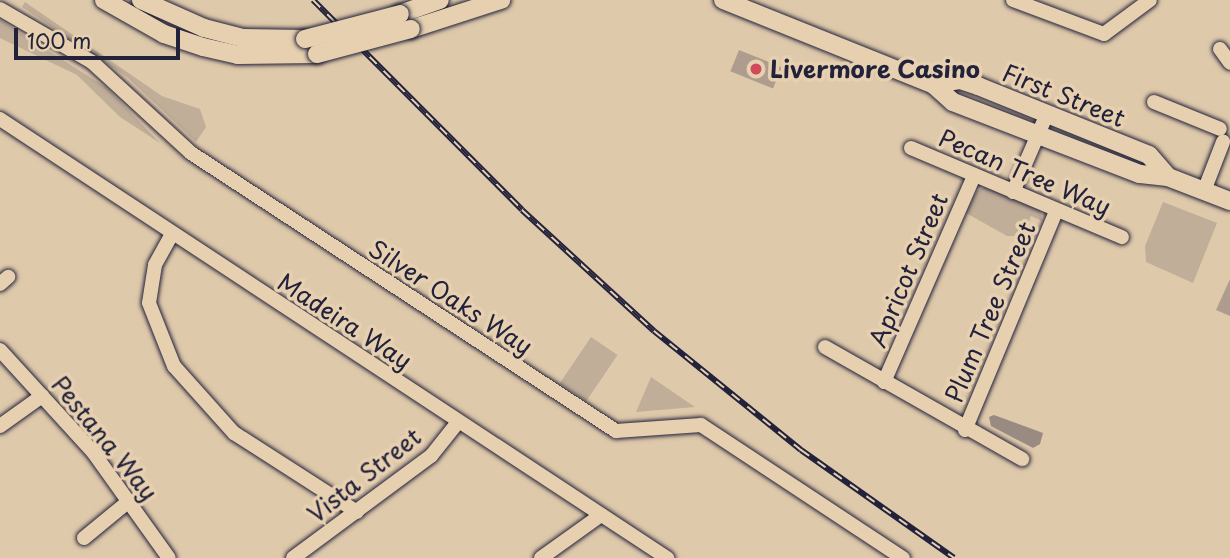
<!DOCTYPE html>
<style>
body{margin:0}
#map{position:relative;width:1230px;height:558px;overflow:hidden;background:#dfc9ab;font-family:"Playpen Sans",sans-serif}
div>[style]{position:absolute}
.green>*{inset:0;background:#c0ae99;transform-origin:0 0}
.water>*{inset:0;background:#998b82}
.building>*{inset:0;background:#ae9d8e;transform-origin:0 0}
.roads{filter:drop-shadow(0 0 2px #22223b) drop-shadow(0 0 2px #22223b)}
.minor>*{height:14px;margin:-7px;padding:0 7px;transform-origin:7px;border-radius:7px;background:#e7d0b0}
.major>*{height:18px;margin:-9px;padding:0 9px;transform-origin:9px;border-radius:9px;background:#e7d0b0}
.rail>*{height:6px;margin-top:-3px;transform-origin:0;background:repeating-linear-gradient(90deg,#e7d0b0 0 10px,#22223b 0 20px);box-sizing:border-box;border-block:2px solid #22223b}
.bridges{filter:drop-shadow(0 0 2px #22223b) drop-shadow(0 0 2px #22223b)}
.major-bridge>*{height:18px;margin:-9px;padding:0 9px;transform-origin:9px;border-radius:9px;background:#e7d0b0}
.dots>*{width:19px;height:19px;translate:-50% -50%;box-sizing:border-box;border:4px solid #e7d0b0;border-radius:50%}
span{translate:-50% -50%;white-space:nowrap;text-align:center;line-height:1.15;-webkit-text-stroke:7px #e7d0b0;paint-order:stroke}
.poi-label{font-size:24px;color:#22223b;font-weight:700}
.left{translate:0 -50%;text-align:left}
.street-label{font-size:24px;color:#22223b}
.scale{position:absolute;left:14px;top:28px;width:166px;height:32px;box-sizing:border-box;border:4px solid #22223b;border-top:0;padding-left:9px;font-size:21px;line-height:24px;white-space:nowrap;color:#22223b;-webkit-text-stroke:5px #e7d0b0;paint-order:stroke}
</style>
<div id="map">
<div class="green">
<div style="clip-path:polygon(25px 2px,162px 96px,200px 109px,206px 127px,196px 142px,127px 77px,22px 7px)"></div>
<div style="clip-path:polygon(0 20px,107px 88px,160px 143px,120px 117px,77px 75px,0 38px)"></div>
<div style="clip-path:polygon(985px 187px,1040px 210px,1042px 221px,1031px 216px,1024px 236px,1007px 236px,966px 213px,977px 191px)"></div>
<div style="clip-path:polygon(1163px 202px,1217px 223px,1193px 283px,1146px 262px,1145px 246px)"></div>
<div style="left:591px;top:337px;width:32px;height:56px;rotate:34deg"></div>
<div style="clip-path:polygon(651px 377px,695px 407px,636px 412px)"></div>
</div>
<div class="water">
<div style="clip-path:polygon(994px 415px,1043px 433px,1040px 444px,1033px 448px,991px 426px,989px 417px)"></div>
</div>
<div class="building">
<div style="left:739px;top:50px;width:46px;height:23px;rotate:22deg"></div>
<div style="clip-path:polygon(1230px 279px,1230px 316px,1216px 310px)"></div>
</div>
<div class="roads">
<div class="minor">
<div style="left:1013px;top:0;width:97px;rotate:20.5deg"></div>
<div style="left:1104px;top:34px;width:57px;rotate:-36.5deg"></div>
<div style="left:0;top:9px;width:106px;rotate:29.9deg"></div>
<div style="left:92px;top:62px;width:134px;rotate:42.6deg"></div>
<div style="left:191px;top:153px;width:508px;rotate:33.19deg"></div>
<div style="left:616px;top:431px;width:85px;rotate:-4deg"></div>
<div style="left:701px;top:425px;width:242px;rotate:33.4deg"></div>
<div style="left:1220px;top:49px;width:17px;rotate:54deg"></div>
<div style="left:1154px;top:102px;width:71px;rotate:22.2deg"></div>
<div style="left:0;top:119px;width:799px;rotate:33.35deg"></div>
<div style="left:911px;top:148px;width:229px;rotate:22.9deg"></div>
<div style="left:1204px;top:191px;width:53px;rotate:-68.8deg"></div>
<div style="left:1013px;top:192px;width:83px;rotate:-66.5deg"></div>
<div style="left:172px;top:234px;width:35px;rotate:119deg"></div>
<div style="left:155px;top:265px;width:38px;rotate:99deg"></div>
<div style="left:149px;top:303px;width:68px;rotate:68.4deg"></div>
<div style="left:174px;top:366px;width:90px;rotate:48.2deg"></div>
<div style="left:234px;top:433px;width:146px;rotate:32.7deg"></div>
<div style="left:0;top:284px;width:11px;rotate:-41deg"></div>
<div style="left:825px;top:347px;width:227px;rotate:29.6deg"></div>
<div style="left:0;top:350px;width:138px;rotate:47.6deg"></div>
<div style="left:93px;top:452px;width:130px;rotate:54.4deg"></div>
<div style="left:884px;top:382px;width:225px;rotate:-66.4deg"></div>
<div style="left:0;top:426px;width:52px;rotate:-35.5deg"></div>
<div style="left:965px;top:430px;width:237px;rotate:-67.4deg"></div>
<div style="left:84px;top:538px;width:58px;rotate:-39.4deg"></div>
<div style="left:293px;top:558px;width:172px;rotate:-36.5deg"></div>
<div style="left:431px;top:456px;width:43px;rotate:-51.5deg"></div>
<div style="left:541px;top:558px;width:74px;rotate:-35.6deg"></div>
</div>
<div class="major">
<div style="left:104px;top:0;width:69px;rotate:29.5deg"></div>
<div style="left:164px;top:34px;width:41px;rotate:18.4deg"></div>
<div style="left:203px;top:47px;width:36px;rotate:13deg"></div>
<div style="left:238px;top:55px;width:79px;rotate:-0.7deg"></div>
<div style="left:141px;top:0;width:69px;rotate:24deg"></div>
<div style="left:204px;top:28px;width:40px;rotate:14.4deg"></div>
<div style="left:243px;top:38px;width:62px;rotate:0.9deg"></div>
<div style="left:723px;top:0;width:227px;rotate:21.9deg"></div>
<div style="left:934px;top:85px;width:25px;rotate:42deg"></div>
<div style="left:953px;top:102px;width:200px;rotate:21.1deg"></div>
<div style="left:1140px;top:174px;width:28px;rotate:6deg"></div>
<div style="left:1168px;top:177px;width:66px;rotate:21.2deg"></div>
<div style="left:400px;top:14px;width:42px;rotate:-19.3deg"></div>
<div style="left:411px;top:29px;width:95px;rotate:-17.9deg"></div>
<div style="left:934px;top:85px;width:26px;rotate:-11deg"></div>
<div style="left:960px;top:80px;width:19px;rotate:18deg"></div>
<div style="left:978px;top:86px;width:184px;rotate:22deg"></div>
<div style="left:1149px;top:155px;width:29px;rotate:49deg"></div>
</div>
</div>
<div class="rail">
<div style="left:313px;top:0;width:296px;rotate:45.1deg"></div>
<div style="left:522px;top:210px;width:179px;rotate:42.5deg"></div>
<div style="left:654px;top:331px;width:189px;rotate:39deg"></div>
<div style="left:801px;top:450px;width:187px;rotate:35.2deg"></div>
</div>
<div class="bridges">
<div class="major-bridge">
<div style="left:305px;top:39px;width:98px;rotate:-14.7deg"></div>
<div style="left:317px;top:54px;width:97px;rotate:-14.9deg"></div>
</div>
</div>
<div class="dots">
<div style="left:756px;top:69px;background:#d1495b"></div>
</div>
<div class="poi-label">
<span class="left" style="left:770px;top:69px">Livermore Casino</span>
</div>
<div class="street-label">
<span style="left:1064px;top:95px;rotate:22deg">First Street</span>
<span style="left:1025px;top:172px;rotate:23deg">Pecan Tree Way</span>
<span style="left:908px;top:270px;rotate:-67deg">Apricot Street</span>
<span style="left:451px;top:297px;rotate:33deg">Silver Oaks Way</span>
<span style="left:990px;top:312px;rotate:-67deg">Plum Tree Street</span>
<span style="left:345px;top:321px;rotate:33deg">Madeira Way</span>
<span style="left:105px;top:438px;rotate:51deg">Pestana Way</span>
<span style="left:364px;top:475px;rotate:-38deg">Vista Street</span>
</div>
<div class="scale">100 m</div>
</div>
